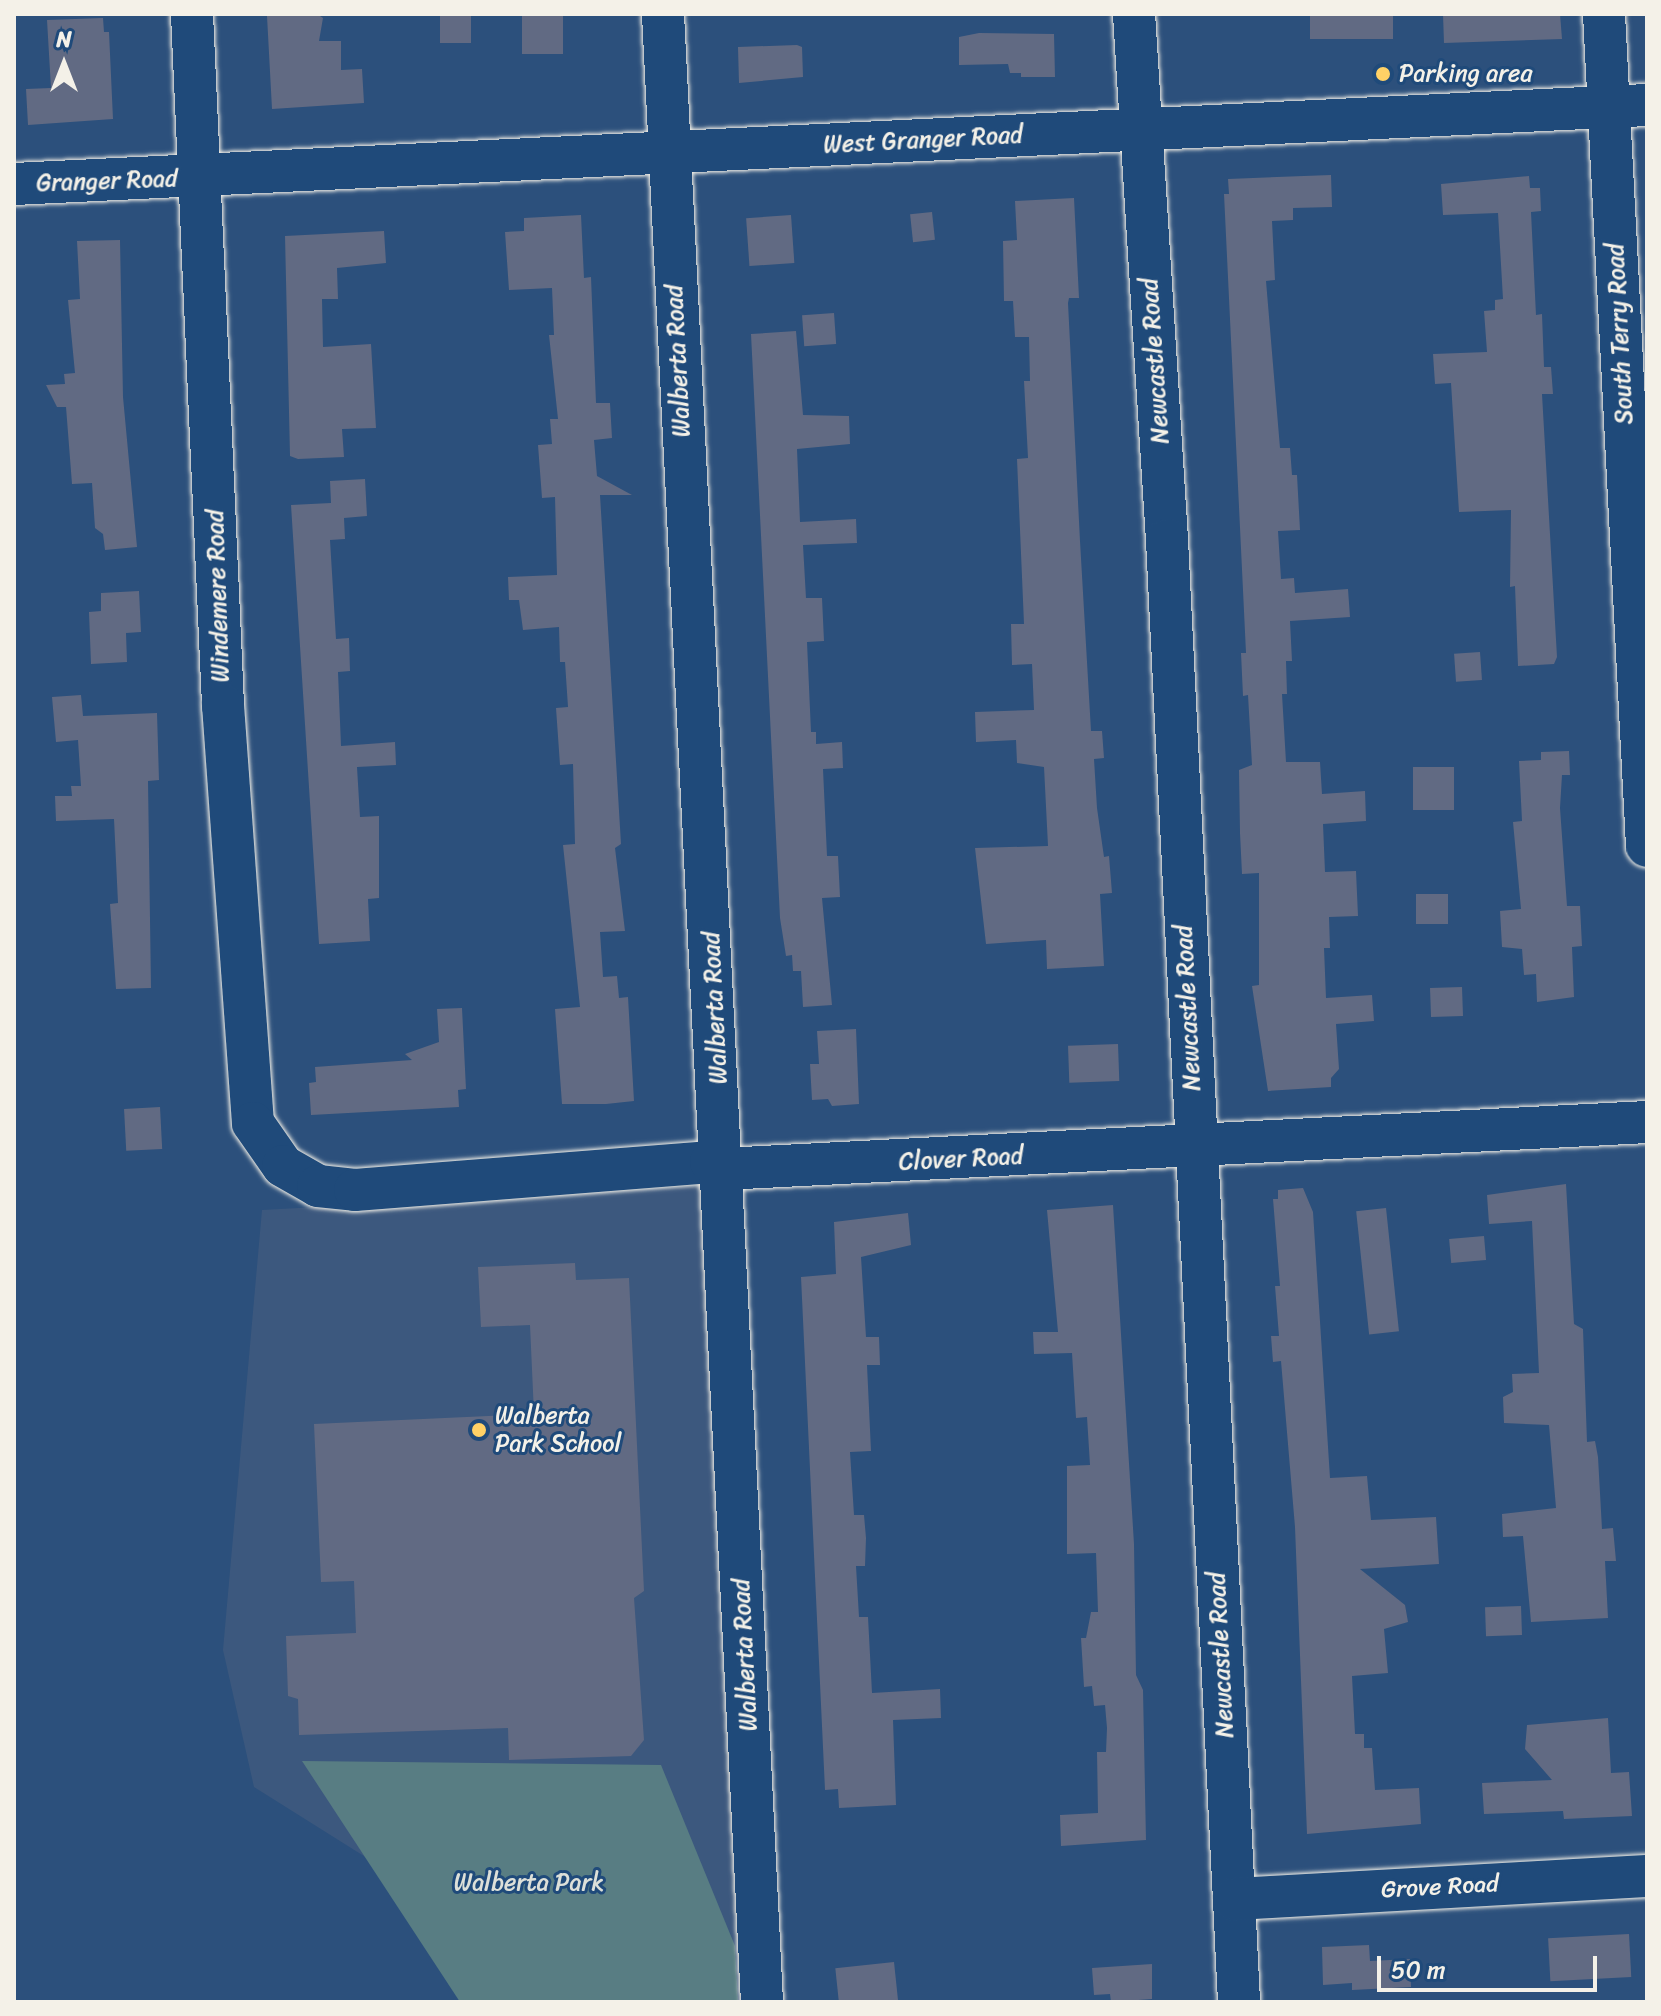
<!DOCTYPE html>
<style>
body{margin:0}
#map{position:relative;width:1661px;height:2016px;overflow:hidden;background:#2c507c;font-family:Sriracha,sans-serif}
div>[style]{position:absolute}
.built>*{inset:0;background:#3c587e}
.green>*{inset:0;background:#587d83}
.building>*{inset:0;background:#616a83;transform-origin:0 0}
.roads{filter:drop-shadow(0 0 2px #f4f1e8) drop-shadow(0 0 2px #f4f1e8)}
.minor>*{height:42px;margin:-21px;padding:0 21px;transform-origin:21px;border-radius:21px;background:#1f4a7a}
.dots>*{width:22px;height:22px;translate:-50% -50%;box-sizing:border-box;border:4px solid #1f4a7a;border-radius:50%}
span{translate:-50% -50%;white-space:nowrap;text-align:center;line-height:1.15;-webkit-text-stroke:6px #1f4a7a;paint-order:stroke}
.poi-label{font-size:24px;color:#f4f1e8}
.left{translate:0 -50%;text-align:left}
.street-label{font-size:24px;color:#f4f1e8}
.park-label{font-size:24px;color:#dde0d9}
.frame{position:absolute;inset:0;border:16px solid #f4f1e8;pointer-events:none}
.north{position:absolute;left:24px;top:24px;width:80px;height:80px;-webkit-text-stroke:6px #1f4a7a;paint-order:stroke;rotate:0deg;font-size:22px;font-weight:700;line-height:32px;text-align:center;color:#f4f1e8}
.north::after{content:'';display:block;margin:auto;width:28px;height:36px;background:#f4f1e8;clip-path:polygon(50% 0,100% 100%,50% 72%,0 100%)}
.scale{position:absolute;left:1377px;top:1956px;width:220px;height:36px;box-sizing:border-box;border:4px solid #f4f1e8;border-top:0;padding-left:10px;font-size:24px;line-height:28px;white-space:nowrap;color:#f4f1e8;-webkit-text-stroke:6px #1f4a7a;paint-order:stroke}
</style>
<div id="map">
<div class="built">
<div style="clip-path:polygon(702px 1186px,745px 2002px,463px 2002px,453px 1912px,254px 1787px,223px 1650px,262px 1210px)"></div>
</div>
<div class="green">
<div style="clip-path:polygon(302px 1761px,661px 1765px,735px 1946px,738px 2002px,460px 2002px)"></div>
</div>
<div class="building">
<div style="clip-path:polygon(317px 14px,323px 18px,319px 41px,341px 41px,341px 70px,362px 69px,364px 103px,272px 109px,267px 16px)"></div>
<div style="left:440px;top:14px;width:31px;height:29px"></div>
<div style="left:522px;top:14px;width:41px;height:40px"></div>
<div style="left:1310px;top:14px;width:83px;height:25px"></div>
<div style="clip-path:polygon(1443px 14px,1560px 14px,1562px 39px,1444px 43px)"></div>
<div style="clip-path:polygon(103px 18px,104px 32px,109px 32px,113px 119px,28px 125px,26px 89px,51px 88px,47px 20px)"></div>
<div style="clip-path:polygon(979px 33px,1054px 34px,1055px 77px,1021px 77px,1021px 73px,1010px 73px,1008px 64px,959px 65px,959px 37px)"></div>
<div style="clip-path:polygon(797px 45px,802px 47px,803px 77px,739px 83px,738px 47px)"></div>
<div style="clip-path:polygon(1331px 175px,1332px 207px,1293px 208px,1293px 220px,1272px 221px,1275px 280px,1266px 281px,1280px 448px,1290px 448px,1292px 475px,1297px 475px,1300px 530px,1278px 531px,1281px 579px,1294px 578px,1295px 593px,1348px 589px,1350px 617px,1290px 621px,1292px 661px,1286px 661px,1287px 694px,1282px 694px,1286px 762px,1320px 762px,1322px 794px,1365px 791px,1366px 821px,1323px 824px,1325px 872px,1356px 871px,1358px 916px,1329px 917px,1330px 948px,1324px 948px,1326px 998px,1372px 995px,1374px 1021px,1336px 1024px,1339px 1069px,1331px 1078px,1331px 1087px,1268px 1091px,1252px 986px,1259px 985px,1259px 873px,1242px 874px,1240px 833px,1239px 770px,1252px 765px,1248px 695px,1243px 696px,1241px 653px,1246px 653px,1224px 194px,1229px 194px,1228px 179px)"></div>
<div style="clip-path:polygon(1529px 176px,1530px 188px,1540px 188px,1541px 211px,1531px 212px,1536px 315px,1542px 314px,1544px 367px,1551px 367px,1553px 394px,1542px 394px,1557px 657px,1554px 664px,1518px 666px,1515px 586px,1510px 587px,1511px 510px,1459px 512px,1451px 383px,1435px 384px,1433px 354px,1487px 352px,1484px 311px,1495px 310px,1495px 300px,1503px 299px,1498px 213px,1443px 215px,1441px 184px)"></div>
<div style="clip-path:polygon(1074px 198px,1079px 298px,1069px 298px,1068px 303px,1080px 541px,1091px 731px,1102px 731px,1104px 758px,1094px 759px,1097px 808px,1104px 857px,1109px 856px,1112px 893px,1100px 894px,1104px 966px,1047px 969px,1046px 940px,986px 944px,975px 848px,1048px 846px,1044px 767px,1017px 763px,1016px 740px,976px 742px,975px 712px,1034px 710px,1032px 664px,1012px 665px,1011px 624px,1024px 624px,1017px 459px,1028px 458px,1024px 381px,1030px 381px,1029px 337px,1015px 337px,1013px 301px,1004px 301px,1003px 241px,1017px 240px,1015px 201px)"></div>
<div style="left:932px;top:212px;width:28px;height:22px;rotate:84deg"></div>
<div style="clip-path:polygon(581px 215px,584px 278px,591px 277px,596px 403px,610px 403px,612px 438px,594px 440px,597px 476px,632px 495px,600px 495px,621px 844px,615px 848px,625px 931px,600px 932px,603px 977px,617px 976px,619px 998px,628px 997px,634px 1101px,606px 1104px,562px 1104px,555px 1009px,580px 1007px,563px 845px,575px 844px,573px 764px,560px 765px,556px 708px,568px 707px,565px 662px,560px 662px,559px 627px,523px 630px,519px 600px,509px 600px,508px 577px,557px 575px,555px 497px,542px 498px,538px 445px,552px 444px,550px 419px,558px 419px,549px 335px,554px 335px,552px 288px,509px 290px,505px 232px,524px 231px,524px 218px)"></div>
<div style="left:791px;top:215px;width:48px;height:45px;rotate:86deg"></div>
<div style="clip-path:polygon(384px 231px,386px 263px,337px 268px,338px 299px,322px 299px,323px 347px,371px 344px,376px 428px,342px 429px,344px 457px,298px 459px,290px 456px,285px 236px)"></div>
<div style="clip-path:polygon(120px 240px,123px 397px,137px 547px,105px 550px,103px 534px,95px 528px,92px 483px,72px 484px,66px 407px,57px 407px,46px 385px,65px 384px,64px 374px,75px 373px,68px 300px,80px 299px,77px 241px)"></div>
<div style="left:834px;top:313px;width:31px;height:32px;rotate:86deg"></div>
<div style="clip-path:polygon(796px 331px,803px 415px,849px 416px,850px 444px,797px 449px,800px 522px,856px 519px,857px 543px,803px 545px,806px 598px,822px 598px,824px 641px,807px 642px,811px 732px,816px 732px,816px 744px,842px 742px,843px 768px,823px 769px,827px 856px,838px 856px,840px 897px,822px 898px,832px 1005px,803px 1007px,801px 971px,793px 971px,792px 955px,786px 956px,780px 918px,751px 334px)"></div>
<div style="clip-path:polygon(365px 479px,367px 516px,344px 518px,345px 539px,330px 540px,336px 639px,349px 638px,350px 671px,338px 672px,341px 746px,395px 742px,396px 765px,357px 767px,360px 817px,379px 816px,379px 898px,368px 899px,370px 941px,319px 944px,291px 505px,331px 503px,330px 481px)"></div>
<div style="clip-path:polygon(139px 591px,141px 632px,126px 633px,127px 662px,91px 664px,89px 612px,101px 611px,101px 593px)"></div>
<div style="left:1480px;top:652px;width:28px;height:26px;rotate:86deg"></div>
<div style="clip-path:polygon(81px 695px,83px 716px,157px 713px,159px 780px,148px 781px,151px 988px,116px 989px,110px 904px,118px 903px,114px 819px,56px 821px,55px 796px,72px 796px,71px 786px,81px 786px,78px 740px,56px 742px,52px 697px)"></div>
<div style="clip-path:polygon(1569px 751px,1570px 775px,1562px 775px,1560px 808px,1567px 906px,1580px 906px,1582px 946px,1572px 947px,1574px 997px,1537px 1002px,1536px 974px,1524px 975px,1522px 949px,1502px 947px,1500px 911px,1521px 909px,1513px 822px,1522px 821px,1519px 761px,1541px 760px,1541px 752px)"></div>
<div style="left:1413px;top:767px;width:41px;height:43px"></div>
<div style="left:1448px;top:894px;width:30px;height:32px;rotate:90deg"></div>
<div style="left:1462px;top:987px;width:29px;height:32px;rotate:88deg"></div>
<div style="clip-path:polygon(462px 1008px,466px 1089px,458px 1090px,459px 1107px,311px 1115px,309px 1083px,316px 1082px,315px 1067px,412px 1060px,405px 1054px,439px 1042px,437px 1009px)"></div>
<div style="clip-path:polygon(856px 1029px,859px 1104px,832px 1106px,828px 1099px,812px 1100px,810px 1064px,819px 1064px,817px 1031px)"></div>
<div style="left:1118px;top:1044px;width:37px;height:50px;rotate:88deg"></div>
<div style="left:160px;top:1107px;width:42px;height:36px;rotate:87deg"></div>
<div style="clip-path:polygon(1566px 1184px,1574px 1324px,1583px 1329px,1587px 1442px,1595px 1441px,1598px 1457px,1602px 1529px,1613px 1528px,1616px 1561px,1605px 1561px,1608px 1618px,1531px 1622px,1523px 1536px,1503px 1537px,1502px 1514px,1556px 1508px,1549px 1425px,1504px 1423px,1503px 1397px,1513px 1392px,1512px 1374px,1539px 1373px,1532px 1221px,1489px 1224px,1487px 1195px)"></div>
<div style="clip-path:polygon(1303px 1188px,1313px 1212px,1330px 1478px,1367px 1476px,1371px 1520px,1436px 1517px,1439px 1564px,1360px 1569px,1405px 1605px,1408px 1622px,1384px 1629px,1388px 1673px,1352px 1676px,1355px 1734px,1364px 1734px,1364px 1748px,1372px 1748px,1375px 1790px,1419px 1788px,1421px 1824px,1307px 1834px,1295px 1527px,1281px 1361px,1273px 1362px,1271px 1336px,1279px 1336px,1275px 1286px,1280px 1286px,1273px 1199px,1278px 1199px,1278px 1190px)"></div>
<div style="clip-path:polygon(1113px 1205px,1134px 1544px,1136px 1675px,1143px 1690px,1146px 1840px,1061px 1846px,1060px 1815px,1098px 1813px,1097px 1752px,1106px 1752px,1107px 1728px,1105px 1705px,1094px 1706px,1092px 1686px,1084px 1687px,1081px 1638px,1086px 1638px,1091px 1612px,1098px 1612px,1096px 1553px,1067px 1554px,1067px 1466px,1090px 1465px,1087px 1417px,1076px 1418px,1072px 1353px,1034px 1354px,1033px 1332px,1058px 1332px,1047px 1210px)"></div>
<div style="left:1386px;top:1208px;width:124px;height:30px;rotate:84deg"></div>
<div style="clip-path:polygon(908px 1213px,911px 1245px,861px 1257px,866px 1337px,879px 1337px,880px 1365px,867px 1365px,871px 1451px,850px 1452px,854px 1515px,864px 1515px,866px 1538px,865px 1566px,856px 1566px,859px 1617px,868px 1617px,872px 1693px,940px 1689px,941px 1718px,893px 1720px,896px 1805px,839px 1808px,838px 1789px,825px 1790px,801px 1277px,836px 1274px,834px 1222px)"></div>
<div style="left:1484px;top:1236px;width:24px;height:35px;rotate:85deg"></div>
<div style="clip-path:polygon(575px 1263px,576px 1280px,629px 1278px,644px 1591px,634px 1598px,644px 1740px,631px 1756px,509px 1760px,508px 1728px,299px 1735px,298px 1699px,288px 1696px,286px 1636px,356px 1633px,354px 1581px,321px 1582px,314px 1424px,534px 1414px,530px 1325px,481px 1327px,478px 1267px)"></div>
<div style="left:1521px;top:1606px;width:29px;height:36px;rotate:88deg"></div>
<div style="clip-path:polygon(1608px 1718px,1611px 1773px,1629px 1772px,1632px 1816px,1564px 1819px,1563px 1811px,1484px 1814px,1482px 1783px,1552px 1780px,1525px 1749px,1527px 1725px)"></div>
<div style="left:1629px;top:1934px;width:43px;height:81px;rotate:87deg"></div>
<div style="clip-path:polygon(1369px 1945px,1370px 1961px,1410px 1959px,1411px 1987px,1352px 1990px,1352px 1983px,1323px 1985px,1322px 1947px)"></div>
<div style="left:894px;top:1962px;width:40px;height:59px;rotate:84deg"></div>
<div style="clip-path:polygon(1152px 1964px,1152px 1999px,1111px 2002px,1110px 1994px,1094px 1995px,1092px 1968px)"></div>
</div>
<div class="roads">
<div class="minor">
<div style="left:192px;top:14px;width:692px;rotate:87.43deg"></div>
<div style="left:223px;top:705px;width:419px;rotate:85.9deg"></div>
<div style="left:253px;top:1123px;width:52px;rotate:55.1deg"></div>
<div style="left:283px;top:1166px;width:40px;rotate:29.7deg"></div>
<div style="left:318px;top:1186px;width:37px;rotate:6deg"></div>
<div style="left:355px;top:1190px;width:357px;rotate:-4.5deg"></div>
<div style="left:711px;top:1162px;width:14px;rotate:30deg"></div>
<div style="left:723px;top:1169px;width:925px;rotate:-2.91deg"></div>
<div style="left:663px;top:14px;width:1990px;rotate:87.15deg"></div>
<div style="left:1134px;top:14px;width:527px;rotate:86.41deg"></div>
<div style="left:1167px;top:540px;width:1464px;rotate:87.18deg"></div>
<div style="left:1604px;top:14px;width:833px;rotate:87.04deg"></div>
<div style="left:14px;top:184px;width:1635px;rotate:-2.77deg"></div>
<div style="left:1234px;top:1899px;width:414px;rotate:-3.2deg"></div>
</div>
</div>
<div class="dots">
<div style="left:1383px;top:74px;background:#ffd166"></div>
<div style="left:479px;top:1430px;background:#ffd166"></div>
</div>
<div class="poi-label">
<span class="left" style="left:1399px;top:74px">Parking area</span>
<span class="left" style="left:495px;top:1430px">Walberta<br>Park School</span>
</div>
<div class="street-label">
<span style="left:923px;top:140px;rotate:-3deg">West Granger Road</span>
<span style="left:107px;top:181px;rotate:-2deg">Granger Road</span>
<span style="left:1620px;top:334px;rotate:-93deg">South Terry Road</span>
<span style="left:678px;top:361px;rotate:-93deg">Walberta Road</span>
<span style="left:1155px;top:361px;rotate:-94deg">Newcastle Road</span>
<span style="left:218px;top:596px;rotate:-92deg">Windemere Road</span>
<span style="left:715px;top:1008px;rotate:-93deg">Walberta Road</span>
<span style="left:1188px;top:1008px;rotate:-93deg">Newcastle Road</span>
<span style="left:961px;top:1159px;rotate:-3deg">Clover Road</span>
<span style="left:745px;top:1655px;rotate:-93deg">Walberta Road</span>
<span style="left:1221px;top:1655px;rotate:-93deg">Newcastle Road</span>
<span style="left:1440px;top:1887px;rotate:-3deg">Grove Road</span>
</div>
<div class="park-label">
<span style="left:529px;top:1883px">Walberta Park</span>
</div>
<div class="frame"></div>
<div class="north">N</div>
<div class="scale">50 m</div>
</div>
